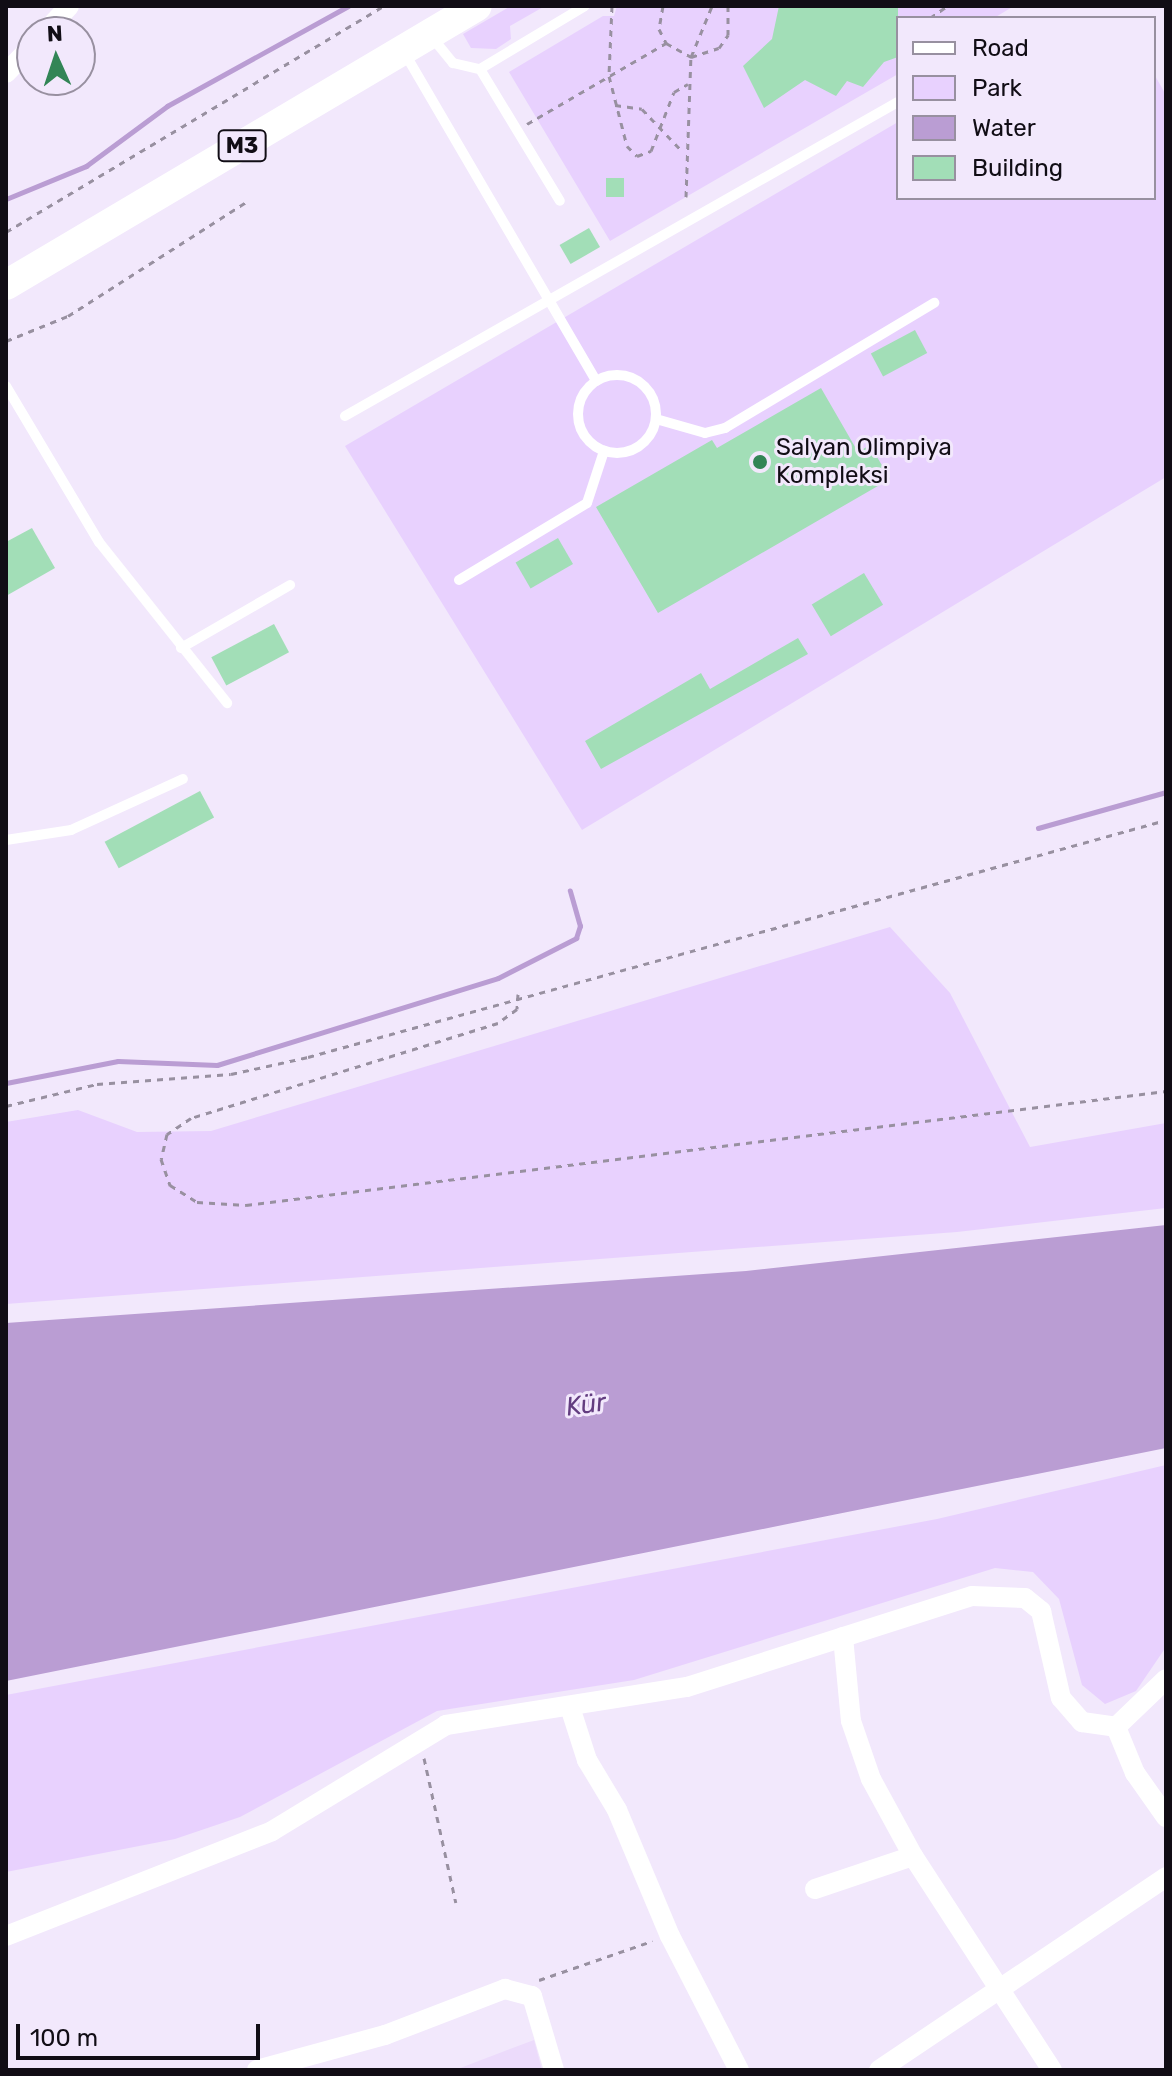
<!DOCTYPE html>
<meta charset="utf-8">
<style>
body{margin:0}
#map{position:relative;width:1172px;height:2076px;overflow:hidden;background:#f2e8fc;font-family:Rubik,sans-serif}
div>[style]{position:absolute}
.built>*{inset:0;background:#ecdbfb}
.green>*{inset:0;background:#e8d1fe}
.water>*{inset:0;background:#ba9dd3}
.stream>*{height:5px;margin:-2.5px;padding:0 2.5px;transform-origin:2.5px;border-radius:2.5px;background:#ba9dd3}
.building>*{inset:0;background:#a2deb7;transform-origin:0 0}
.path>*{height:3px;margin-top:-1.5px;transform-origin:0;background:repeating-linear-gradient(90deg,#9890a0 0 6px,transparent 0 12px)}
.service>*{height:10px;margin:-5px;padding:0 5px;transform-origin:5px;border-radius:5px;background:#fff}
.service>.ring{margin:-5px;padding:0;box-sizing:content-box;background:none;border:10px solid #fff;border-radius:50%}
.minor>*{height:20px;margin:-10px;padding:0 10px;transform-origin:10px;border-radius:10px;background:#fff}
.primary>*{height:30px;margin:-15px;padding:0 15px;transform-origin:15px;border-radius:15px;background:#fff}
.dots>*{width:22px;height:22px;translate:-50% -50%;box-sizing:border-box;border:4px solid #f2e8fc;border-radius:50%}
span{translate:-50% -50%;white-space:nowrap;text-align:center;line-height:1.15;-webkit-text-stroke:6px #f2e8fc;paint-order:stroke}
.shield-label span{padding:2px 6px;background:#f2e8fc;border:2px solid;border-radius:6px;-webkit-text-stroke-width:0}
.shield-label{font-size:22px;color:#110d15;font-weight:700}
.poi-label{font-size:24px;color:#110d15}
.left{translate:0 -50%;text-align:left}
.water-label{font-size:26px;color:#633d80;font-style:italic}
.frame{position:absolute;inset:0;border:8px solid #110d15;pointer-events:none}
.legend{position:absolute;left:896px;top:16px;width:260px;height:184px;box-sizing:border-box;background:#f2e8fc;border:2px solid #9890a0;margin:0;padding:10px 14px;list-style:none;font-size:24px;color:#110d15}
.legend li{display:flex;align-items:center;gap:16px;height:40px}
.legend b{width:40px;border:2px solid #9890a0}
.north{position:absolute;left:16px;top:16px;width:80px;height:80px;box-sizing:border-box;background:#f2e8fc;border:2px solid #9890a0;border-radius:50%;rotate:357deg;font-size:22px;font-weight:700;line-height:32px;text-align:center;color:#110d15}
.north::after{content:'';display:block;margin:auto;width:28px;height:36px;background:#328556;clip-path:polygon(50% 0,100% 100%,50% 72%,0 100%)}
.scale{position:absolute;left:16px;top:2024px;width:244px;height:36px;box-sizing:border-box;border:4px solid #110d15;border-top:0;padding-left:10px;font-size:24px;line-height:28px;white-space:nowrap;color:#110d15;-webkit-text-stroke:6px #f2e8fc;paint-order:stroke}
</style>
<div id="map">
<div class="built">
<div style="clip-path:polygon(534px 2040px,542px 2070px,455px 2070px)"></div>
</div>
<div class="green">
<div style="clip-path:polygon(511px 6px,545px 6px,510px 26px,511px 39px,496px 49px,471px 48px,463px 34px)"></div>
<div style="clip-path:polygon(617px 6px,1014px 6px,994px 18px,898px 18px,898px 74px,610px 241px,509px 72px,603px 16px,614px 16px)"></div>
<div style="clip-path:polygon(1154px 74px,1166px 95px,1166px 477px,582px 830px,345px 446px,898px 122px,898px 198px,1154px 198px)"></div>
<div style="clip-path:polygon(890px 927px,950px 993px,1030px 1147px,1166px 1123px,1166px 1208px,957px 1232px,6px 1304px,6px 1122px,78px 1110px,137px 1132px,211px 1131px)"></div>
<div style="clip-path:polygon(1166px 1465px,1166px 1647px,1136px 1691px,1105px 1704px,1082px 1685px,1059px 1599px,1033px 1572px,995px 1568px,634px 1680px,437px 1711px,240px 1817px,175px 1839px,6px 1872px,6px 1695px,937px 1519px)"></div>
</div>
<div class="water">
<div style="clip-path:polygon(1166px 1225px,1166px 1448px,6px 1681px,6px 1323px,746px 1271px)"></div>
</div>
<div class="stream">
<div style="left:6px;top:199px;width:87px;rotate:-22.4deg"></div>
<div style="left:86px;top:166px;width:101px;rotate:-36.5deg"></div>
<div style="left:167px;top:106px;width:207px;rotate:-28.9deg"></div>
<div style="left:1038px;top:828px;width:133px;rotate:-15.7deg"></div>
<div style="left:6px;top:1083px;width:114px;rotate:-11.1deg"></div>
<div style="left:118px;top:1061px;width:99px;rotate:2.3deg"></div>
<div style="left:217px;top:1065px;width:294px;rotate:-17.2deg"></div>
<div style="left:498px;top:978px;width:88px;rotate:-27.1deg"></div>
<div style="left:576px;top:938px;width:13px;rotate:-72deg"></div>
<div style="left:580px;top:926px;width:37px;rotate:-106deg"></div>
</div>
<div class="building">
<div style="clip-path:polygon(779px 6px,898px 6px,898px 57px,884px 62px,863px 87px,847px 81px,836px 96px,805px 80px,764px 108px,743px 66px,772px 39px)"></div>
<div style="left:606px;top:178px;width:18px;height:19px"></div>
<div style="left:589px;top:228px;width:22px;height:34px;rotate:60deg"></div>
<div style="left:915px;top:330px;width:26px;height:50px;rotate:62deg"></div>
<div style="clip-path:polygon(821px 388px,858px 452px,870px 445px,890px 479px,658px 613px,596px 507px,712px 440px,717px 448px)"></div>
<div style="clip-path:polygon(32px 528px,55px 568px,6px 596px,6px 542px)"></div>
<div style="left:558px;top:538px;width:30px;height:49px;rotate:60deg"></div>
<div style="left:864px;top:573px;width:37px;height:61px;rotate:59deg"></div>
<div style="left:274px;top:624px;width:32px;height:71px;rotate:62deg"></div>
<div style="clip-path:polygon(798px 638px,808px 654px,601px 769px,585px 741px,701px 673px,710px 689px)"></div>
<div style="left:200px;top:791px;width:30px;height:108px;rotate:62deg"></div>
</div>
<div class="path">
<div style="left:612px;top:6px;width:70px;rotate:92.5deg"></div>
<div style="left:609px;top:76px;width:72px;rotate:75.6deg"></div>
<div style="left:627px;top:146px;width:14px;rotate:45deg"></div>
<div style="left:637px;top:156px;width:15px;rotate:-20deg"></div>
<div style="left:651px;top:151px;width:63px;rotate:-68.7deg"></div>
<div style="left:674px;top:92px;width:16px;rotate:-30deg"></div>
<div style="left:663px;top:6px;width:23px;rotate:100deg"></div>
<div style="left:659px;top:29px;width:16px;rotate:63deg"></div>
<div style="left:666px;top:43px;width:29px;rotate:29deg"></div>
<div style="left:691px;top:57px;width:29px;rotate:-18deg"></div>
<div style="left:719px;top:48px;width:16px;rotate:-55deg"></div>
<div style="left:728px;top:35px;width:29px;rotate:-90deg"></div>
<div style="left:930px;top:18px;width:21px;rotate:-35deg"></div>
<div style="left:615px;top:105px;width:27px;rotate:8deg"></div>
<div style="left:642px;top:109px;width:59px;rotate:46.4deg"></div>
<div style="left:527px;top:124px;width:161px;rotate:-30.2deg"></div>
<div style="left:686px;top:197px;width:140px;rotate:-88deg"></div>
<div style="left:691px;top:57px;width:55px;rotate:-67.6deg"></div>
<div style="left:6px;top:232px;width:440px;rotate:-30.9deg"></div>
<div style="left:6px;top:341px;width:67px;rotate:-22deg"></div>
<div style="left:68px;top:316px;width:211px;rotate:-32.6deg"></div>
<div style="left:518px;top:994px;width:15px;rotate:94deg"></div>
<div style="left:517px;top:1009px;width:24px;rotate:144deg"></div>
<div style="left:498px;top:1023px;width:321px;rotate:162.8deg"></div>
<div style="left:191px;top:1118px;width:29px;rotate:146deg"></div>
<div style="left:167px;top:1134px;width:26px;rotate:103deg"></div>
<div style="left:161px;top:1159px;width:28px;rotate:71deg"></div>
<div style="left:170px;top:1185px;width:32px;rotate:32deg"></div>
<div style="left:197px;top:1202px;width:49px;rotate:3.5deg"></div>
<div style="left:246px;top:1205px;width:927px;rotate:-7.06deg"></div>
<div style="left:6px;top:1106px;width:94px;rotate:-13.6deg"></div>
<div style="left:97px;top:1084px;width:134px;rotate:-4.3deg"></div>
<div style="left:231px;top:1074px;width:79px;rotate:-12.4deg"></div>
<div style="left:308px;top:1057px;width:890px;rotate:-15.44deg"></div>
<div style="left:424px;top:1758px;width:148px;rotate:77.6deg"></div>
<div style="left:539px;top:1980px;width:120px;rotate:-19deg"></div>
</div>
<div class="service">
<div style="left:431px;top:36px;width:35px;rotate:51deg"></div>
<div style="left:453px;top:63px;width:28px;rotate:13deg"></div>
<div style="left:480px;top:69px;width:122px;rotate:-31deg"></div>
<div style="left:404px;top:52px;width:381px;rotate:59.7deg"></div>
<div style="left:480px;top:69px;width:154px;rotate:58.8deg"></div>
<div class="ring" style="left:578px;top:375px;width:68px;height:68px"></div>
<div style="left:6px;top:386px;width:182px;rotate:59.2deg"></div>
<div style="left:99px;top:542px;width:206px;rotate:51.5deg"></div>
<div style="left:345px;top:416px;width:636px;rotate:-29.59deg"></div>
<div style="left:656px;top:419px;width:51px;rotate:15.9deg"></div>
<div style="left:705px;top:433px;width:21px;rotate:-14deg"></div>
<div style="left:725px;top:428px;width:244px;rotate:-30.9deg"></div>
<div style="left:459px;top:580px;width:149px;rotate:-31deg"></div>
<div style="left:587px;top:503px;width:55px;rotate:-71.9deg"></div>
<div style="left:181px;top:648px;width:126px;rotate:-30deg"></div>
<div style="left:6px;top:840px;width:66px;rotate:-8.7deg"></div>
<div style="left:71px;top:830px;width:123px;rotate:-24.5deg"></div>
</div>
<div class="minor">
<div style="left:45px;top:32px;width:35px;rotate:-47deg"></div>
<div style="left:6px;top:73px;width:37px;rotate:-46deg"></div>
<div style="left:843px;top:1637px;width:84px;rotate:84.6deg"></div>
<div style="left:851px;top:1721px;width:61px;rotate:71deg"></div>
<div style="left:871px;top:1779px;width:88px;rotate:61.4deg"></div>
<div style="left:913px;top:1856px;width:255px;rotate:57deg"></div>
<div style="left:570px;top:1707px;width:56px;rotate:72.2deg"></div>
<div style="left:587px;top:1760px;width:58px;rotate:59deg"></div>
<div style="left:617px;top:1810px;width:137px;rotate:67.2deg"></div>
<div style="left:670px;top:1936px;width:151px;rotate:62.8deg"></div>
<div style="left:1116px;top:1727px;width:50px;rotate:67.6deg"></div>
<div style="left:1135px;top:1773px;width:54px;rotate:54.8deg"></div>
<div style="left:815px;top:1889px;width:103px;rotate:-18.6deg"></div>
<div style="left:6px;top:1936px;width:286px;rotate:-21.5deg"></div>
<div style="left:272px;top:1831px;width:204px;rotate:-31.3deg"></div>
<div style="left:446px;top:1725px;width:244px;rotate:-9deg"></div>
<div style="left:687px;top:1687px;width:299px;rotate:-17.7deg"></div>
<div style="left:972px;top:1596px;width:53px;rotate:2.2deg"></div>
<div style="left:1025px;top:1598px;width:21px;rotate:39deg"></div>
<div style="left:1041px;top:1611px;width:89px;rotate:77.1deg"></div>
<div style="left:1061px;top:1698px;width:32px;rotate:49deg"></div>
<div style="left:1082px;top:1722px;width:34px;rotate:8deg"></div>
<div style="left:1116px;top:1727px;width:69px;rotate:-43.8deg"></div>
<div style="left:257px;top:2070px;width:133px;rotate:-15.3deg"></div>
<div style="left:385px;top:2035px;width:129px;rotate:-21deg"></div>
<div style="left:505px;top:1989px;width:28px;rotate:15deg"></div>
<div style="left:532px;top:1996px;width:77px;rotate:73.4deg"></div>
<div style="left:879px;top:2070px;width:346px;rotate:-33.9deg"></div>
</div>
<div class="primary">
<div style="left:6px;top:285px;width:547px;rotate:-30.64deg"></div>
</div>
<div class="dots">
<div style="left:760px;top:462px;background:#328556"></div>
</div>
<div class="shield-label">
<span style="left:242px;top:146px">M3</span>
</div>
<div class="poi-label">
<span class="left" style="left:776px;top:462px">Salyan Olimpiya<br>Kompleksi</span>
</div>
<div class="water-label">
<span style="left:586px;top:1405px;rotate:-8deg">Kür</span>
</div>
<div class="frame"></div>
<ul class="legend">
<li><b style="height:10px;background:#fff"></b>Road</li>
<li><b style="height:22px;background:#e8d1fe"></b>Park</li>
<li><b style="height:22px;background:#ba9dd3"></b>Water</li>
<li><b style="height:22px;background:#a2deb7"></b>Building</li>
</ul>
<div class="north">N</div>
<div class="scale">100 m</div>
</div>
